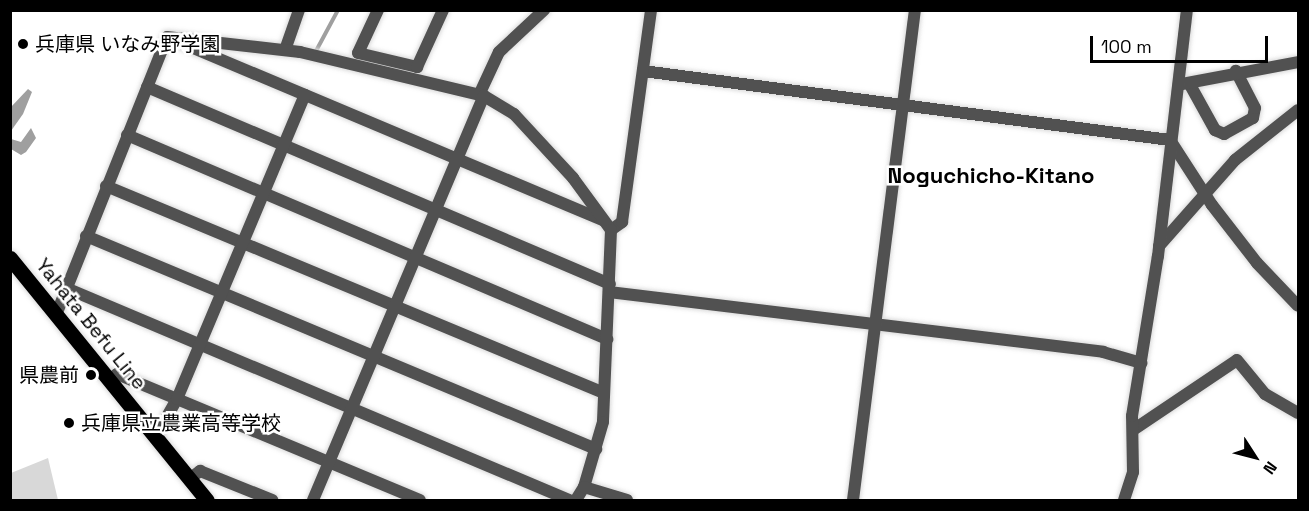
<!DOCTYPE html>
<meta charset="utf-8">
<style>
body{margin:0}
#map{position:relative;width:1309px;height:511px;overflow:hidden;background:#fff;font-family:"Space Grotesk","Noto Sans JP",sans-serif}
div>[style]{position:absolute}
.green>*{inset:0;background:#d8d8d8}
.water>*{inset:0;background:#9f9f9f}
.stream>*{height:4px;margin:-2px;padding:0 2px;transform-origin:2px;border-radius:2px;background:#9f9f9f}
.roads{filter:drop-shadow(0 0 2px #dbdbdb) drop-shadow(0 0 2px #dbdbdb)}
.minor>*{height:12px;margin:-6px;padding:0 6px;transform-origin:6px;border-radius:6px;background:#515151}
.major>*{height:15px;margin:-7.5px;padding:0 7.5px;transform-origin:7.5px;border-radius:7.5px;background:#000}
.dots>*{width:16px;height:16px;translate:-50% -50%;box-sizing:border-box;border:3px solid #fff;border-radius:50%}
span{translate:-50% -50%;white-space:nowrap;text-align:center;line-height:1.15;-webkit-text-stroke:5px #fff;paint-order:stroke}
.poi-label{font-size:20px;color:#000}
.left{translate:0 -50%;text-align:left}
.right{translate:-100% -50%;text-align:right}
.street-label{font-size:20px;color:#000}
.quarter-label{font-size:22px;color:#000;font-weight:700}
.frame{position:absolute;inset:0;border:12px solid #000;pointer-events:none}
.north{position:absolute;left:1225px;top:427px;width:60px;height:60px;-webkit-text-stroke:4px #fff;paint-order:stroke;rotate:126deg;font-size:16px;font-weight:700;line-height:24px;text-align:center;color:#000}
.north::after{content:'';display:block;margin:auto;width:21px;height:27px;background:#000;clip-path:polygon(50% 0,100% 100%,50% 72%,0 100%)}
.scale{position:absolute;left:1090px;top:36px;width:178px;height:27px;box-sizing:border-box;border:3px solid #000;border-top:0;padding-left:8px;font-size:18px;line-height:21px;white-space:nowrap;color:#000;-webkit-text-stroke:4px #fff;paint-order:stroke}
</style>
<div id="map">
<div class="green">
<div style="clip-path:polygon(48px 458px,58px 500px,11px 500px,11px 473px)"></div>
</div>
<div class="water">
<div style="clip-path:polygon(28px 89px,32px 92px,23px 114px,11px 131px,11px 107px)"></div>
<div style="clip-path:polygon(31px 128px,36px 138px,26px 152px,21px 155px,11px 149px,11px 139px,21px 142px)"></div>
</div>
<div class="stream">
<div style="left:316px;top:51px;width:47px;rotate:-61.8deg"></div>
</div>
<div class="roads">
<div class="minor">
<div style="left:378px;top:10px;width:47px;rotate:114.9deg"></div>
<div style="left:358px;top:53px;width:61px;rotate:13.3deg"></div>
<div style="left:417px;top:67px;width:63px;rotate:-65.5deg"></div>
<div style="left:179px;top:42px;width:460px;rotate:22.8deg"></div>
<div style="left:285px;top:50px;width:42px;rotate:-70.7deg"></div>
<div style="left:643px;top:71px;width:531px;rotate:7.46deg"></div>
<div style="left:1170px;top:140px;width:77px;rotate:57.1deg"></div>
<div style="left:1212px;top:205px;width:73px;rotate:52.2deg"></div>
<div style="left:1257px;top:263px;width:59px;rotate:46.4deg"></div>
<div style="left:1189px;top:83px;width:54px;rotate:61deg"></div>
<div style="left:1215px;top:130px;width:10px;rotate:24deg"></div>
<div style="left:1224px;top:134px;width:33px;rotate:-29deg"></div>
<div style="left:1253px;top:118px;width:10px;rotate:-79deg"></div>
<div style="left:1255px;top:108px;width:42px;rotate:-117.2deg"></div>
<div style="left:1182px;top:84px;width:118px;rotate:-10.7deg"></div>
<div style="left:147px;top:87px;width:503px;rotate:23.05deg"></div>
<div style="left:479px;top:95px;width:47px;rotate:-65.1deg"></div>
<div style="left:499px;top:52px;width:62px;rotate:-43deg"></div>
<div style="left:127px;top:135px;width:522px;rotate:23.03deg"></div>
<div style="left:106px;top:186px;width:539px;rotate:22.57deg"></div>
<div style="left:611px;top:230px;width:14px;rotate:-36deg"></div>
<div style="left:622px;top:222px;width:214px;rotate:-82.2deg"></div>
<div style="left:86px;top:236px;width:553px;rotate:22.67deg"></div>
<div style="left:1159px;top:246px;width:115px;rotate:-48.5deg"></div>
<div style="left:1235px;top:160px;width:80px;rotate:-38.4deg"></div>
<div style="left:66px;top:288px;width:546px;rotate:22.85deg"></div>
<div style="left:609px;top:292px;width:498px;rotate:6.9deg"></div>
<div style="left:1103px;top:352px;width:40px;rotate:16deg"></div>
<div style="left:56px;top:315px;width:299px;rotate:-68.2deg"></div>
<div style="left:167px;top:37px;width:134px;rotate:6.4deg"></div>
<div style="left:300px;top:52px;width:189px;rotate:13.4deg"></div>
<div style="left:484px;top:96px;width:35px;rotate:31deg"></div>
<div style="left:514px;top:114px;width:87px;rotate:47.3deg"></div>
<div style="left:573px;top:178px;width:64px;rotate:53.8deg"></div>
<div style="left:611px;top:230px;width:192px;rotate:92.4deg"></div>
<div style="left:603px;top:422px;width:68px;rotate:106.3deg"></div>
<div style="left:584px;top:487px;width:15px;rotate:122deg"></div>
<div style="left:109px;top:380px;width:10px;rotate:-37deg"></div>
<div style="left:117px;top:374px;width:328px;rotate:22.6deg"></div>
<div style="left:1133px;top:430px;width:125px;rotate:-33.9deg"></div>
<div style="left:1237px;top:360px;width:44px;rotate:50.5deg"></div>
<div style="left:1265px;top:394px;width:38px;rotate:30deg"></div>
<div style="left:155px;top:438px;width:45px;rotate:-60.6deg"></div>
<div style="left:177px;top:399px;width:330px;rotate:-67.2deg"></div>
<div style="left:189px;top:479px;width:14px;rotate:-36deg"></div>
<div style="left:200px;top:471px;width:78px;rotate:21.9deg"></div>
<div style="left:584px;top:487px;width:45px;rotate:16.8deg"></div>
<div style="left:313px;top:500px;width:439px;rotate:-67.1deg"></div>
<div style="left:853px;top:500px;width:494px;rotate:-82.8deg"></div>
<div style="left:1124px;top:500px;width:29px;rotate:-72deg"></div>
<div style="left:1133px;top:472px;width:56px;rotate:-91deg"></div>
<div style="left:1132px;top:416px;width:162px;rotate:-80.8deg"></div>
<div style="left:1158px;top:256px;width:248px;rotate:-83.3deg"></div>
</div>
<div class="major">
<div style="left:10px;top:258px;width:312px;rotate:50.9deg"></div>
</div>
</div>
<div class="dots">
<div style="left:23px;top:44px;background:#000"></div>
<div style="left:91px;top:375px;background:#000"></div>
<div style="left:69px;top:423px;background:#000"></div>
</div>
<div class="poi-label">
<span class="left" style="left:35px;top:44px">兵庫県 いなみ野学園</span>
<span class="right" style="left:79px;top:375px">県農前</span>
<span class="left" style="left:81px;top:423px">兵庫県立農業高等学校</span>
</div>
<div class="street-label">
<span style="left:91px;top:324px;rotate:51deg">Yahata Befu Line</span>
</div>
<div class="quarter-label">
<span style="left:991px;top:176px">Noguchicho-Kitano</span>
</div>
<div class="frame"></div>
<div class="north">N</div>
<div class="scale">100 m</div>
</div>
